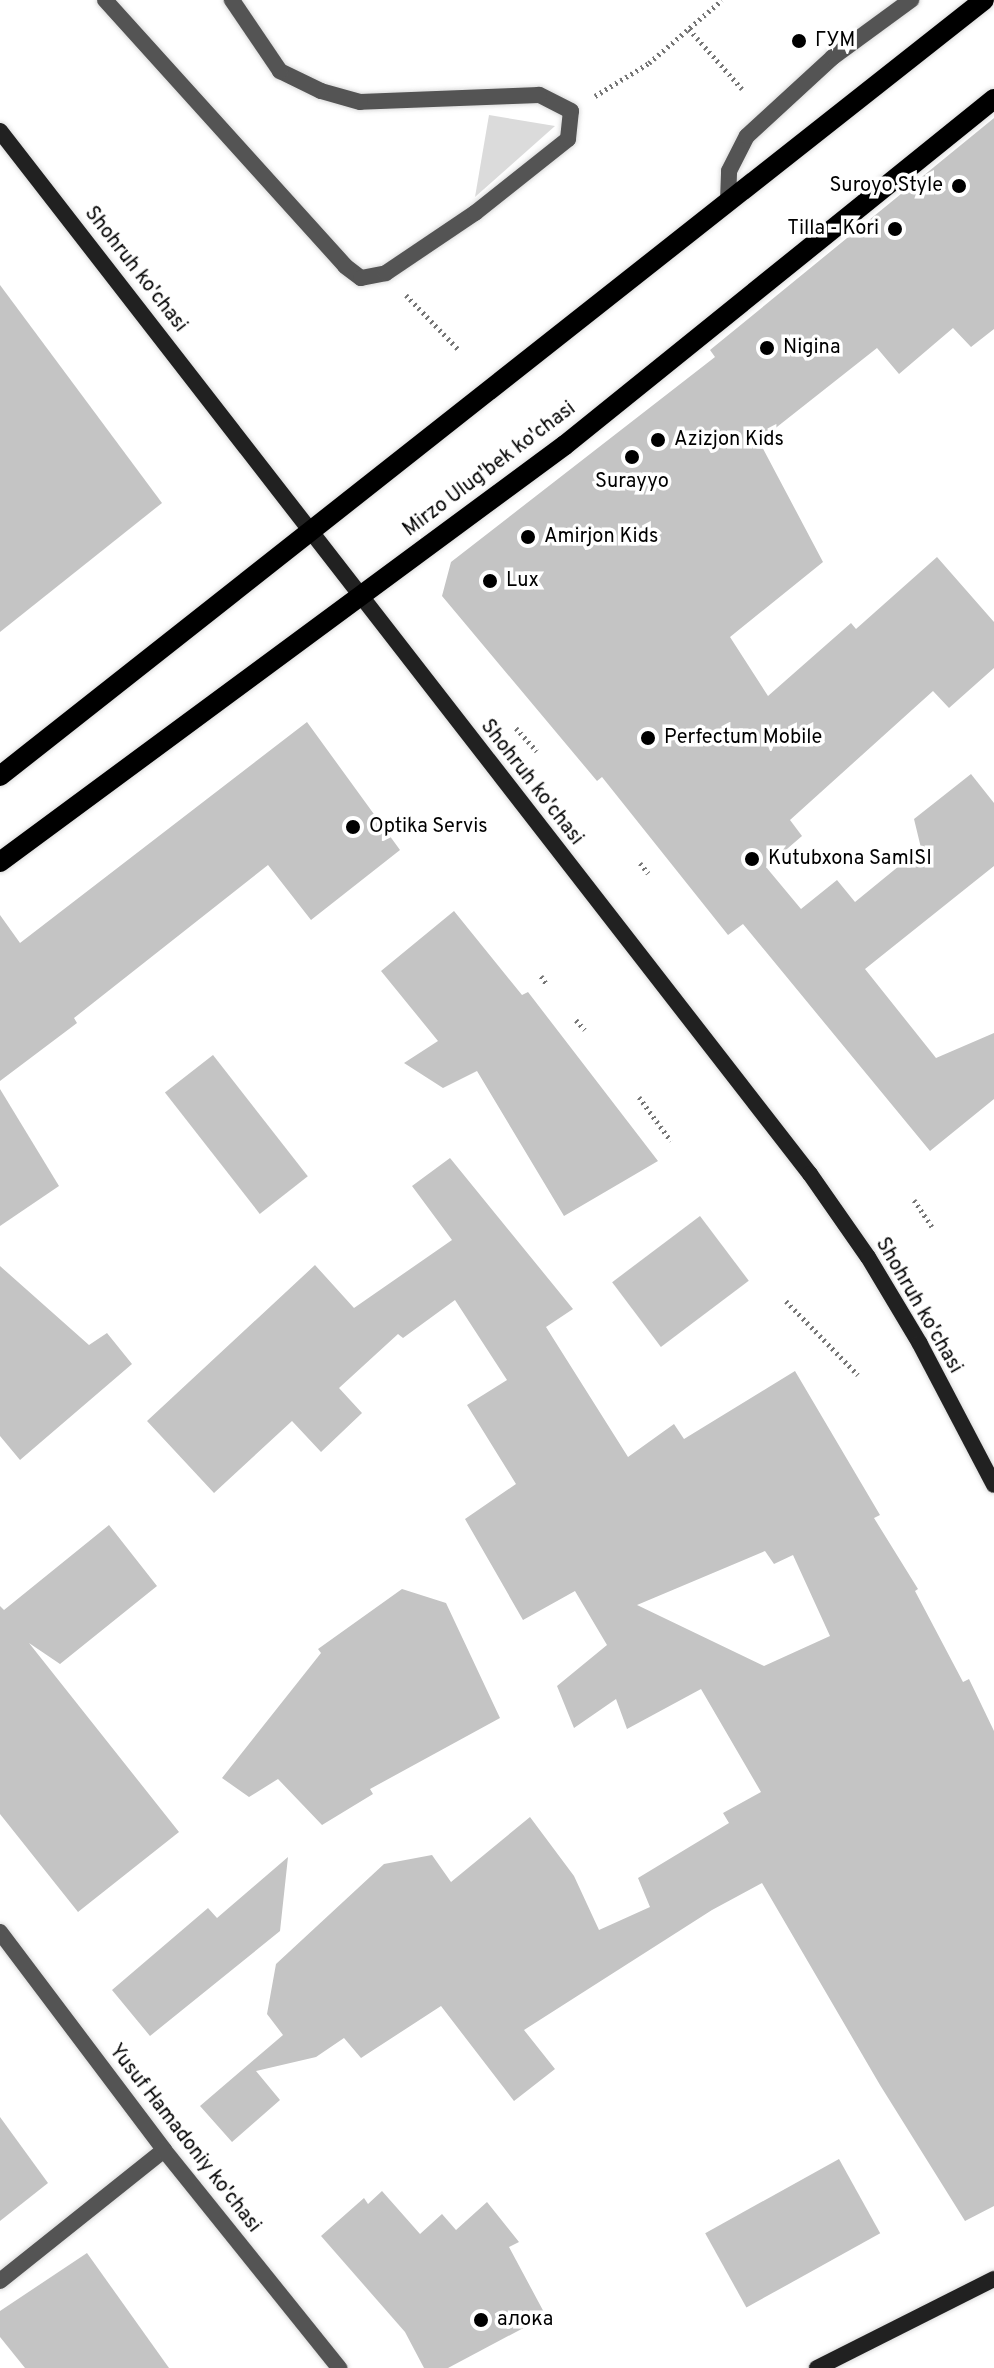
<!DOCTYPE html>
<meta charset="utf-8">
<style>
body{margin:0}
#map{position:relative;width:994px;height:2368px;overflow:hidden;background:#fff;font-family:Overpass,sans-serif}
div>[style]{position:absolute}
.green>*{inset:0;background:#dbdbdb}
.building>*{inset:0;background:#c4c4c4;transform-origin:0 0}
.path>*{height:5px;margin-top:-2.5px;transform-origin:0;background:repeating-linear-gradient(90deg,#767676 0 2px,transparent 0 6px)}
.roads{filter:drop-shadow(0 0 2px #dbdbdb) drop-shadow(0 0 2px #dbdbdb)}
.lane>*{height:16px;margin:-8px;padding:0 8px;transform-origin:8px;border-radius:8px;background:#545454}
.street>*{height:16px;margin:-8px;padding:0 8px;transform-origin:8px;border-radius:8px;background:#545454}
.secondary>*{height:16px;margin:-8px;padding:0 8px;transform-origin:8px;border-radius:8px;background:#212121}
.primary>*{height:20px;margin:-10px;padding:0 10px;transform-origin:10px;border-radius:10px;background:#000}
.dots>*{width:22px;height:22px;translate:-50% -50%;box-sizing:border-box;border:4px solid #fff;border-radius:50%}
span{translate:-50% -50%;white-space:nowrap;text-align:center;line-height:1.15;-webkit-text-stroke:7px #fff;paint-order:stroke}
.poi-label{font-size:20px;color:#000}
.left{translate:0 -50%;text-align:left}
.right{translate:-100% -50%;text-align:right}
.street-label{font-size:20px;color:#000}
</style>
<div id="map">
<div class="green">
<div style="clip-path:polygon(489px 115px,555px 126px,475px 197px)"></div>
</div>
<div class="building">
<div style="clip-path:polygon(994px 118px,994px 329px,971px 347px,953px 328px,899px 374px,877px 348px,759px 441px,823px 562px,730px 637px,768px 696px,851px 623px,856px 629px,937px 557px,994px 622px,994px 668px,949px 708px,933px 691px,790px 820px,802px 836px,766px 867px,801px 909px,837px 880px,855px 902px,921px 848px,914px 819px,971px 774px,994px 803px,994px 866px,865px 969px,936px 1058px,994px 1033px,994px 1099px,930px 1151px,743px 924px,728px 935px,602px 777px,597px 781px,442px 596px,451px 562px,715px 357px,710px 350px)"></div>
<div style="clip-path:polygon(0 285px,162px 503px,0 632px)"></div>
<div style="clip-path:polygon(307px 722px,400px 850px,311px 920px,268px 865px,74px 1018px,77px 1023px,0 1081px,0 915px,20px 943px)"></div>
<div style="clip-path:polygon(454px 911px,522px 995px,528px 992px,658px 1161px,564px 1216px,477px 1071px,443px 1088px,404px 1063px,438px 1041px,381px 971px)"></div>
<div style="left:213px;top:1055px;width:154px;height:61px;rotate:52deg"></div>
<div style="clip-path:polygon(0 1089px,59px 1186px,0 1226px)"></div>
<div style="clip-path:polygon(evenodd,450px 1158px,573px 1309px,546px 1327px,628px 1457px,674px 1424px,684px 1439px,795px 1371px,880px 1515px,874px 1518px,918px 1589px,915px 1591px,963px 1682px,969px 1679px,994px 1731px,994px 2206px,965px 2221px,880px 2085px,762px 1883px,712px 1910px,524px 2030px,555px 2069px,514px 2101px,441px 2006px,361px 2058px,344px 2038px,316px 2057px,256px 2071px,280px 2100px,232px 2142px,200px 2106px,283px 2035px,267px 2014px,276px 1964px,384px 1864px,432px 1855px,451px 1882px,530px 1817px,574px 1876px,599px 1930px,650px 1907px,638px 1878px,729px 1823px,723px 1813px,761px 1792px,701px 1689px,627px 1729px,616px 1699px,574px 1728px,557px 1686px,607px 1645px,575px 1591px,523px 1620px,465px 1519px,516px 1484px,467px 1405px,507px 1380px,455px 1300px,403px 1338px,398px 1334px,339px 1388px,362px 1413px,321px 1452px,292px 1421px,214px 1493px,147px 1421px,315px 1265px,354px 1308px,452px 1240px,412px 1186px,450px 1158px,765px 1551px,774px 1564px,793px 1555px,830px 1636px,764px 1666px,637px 1605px,765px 1551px)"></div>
<div style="left:700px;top:1216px;width:81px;height:110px;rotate:53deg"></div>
<div style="clip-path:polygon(0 1266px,89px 1345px,107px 1333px,132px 1364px,20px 1460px,0 1436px)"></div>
<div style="clip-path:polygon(109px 1525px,157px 1586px,60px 1664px,29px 1643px,179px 1832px,78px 1912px,0 1814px,0 1606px,4px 1610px)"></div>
<div style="clip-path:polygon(402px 1589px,446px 1603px,500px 1718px,370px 1789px,373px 1794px,322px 1825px,278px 1779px,249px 1797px,222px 1778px,321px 1653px,318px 1649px)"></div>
<div style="clip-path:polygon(288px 1857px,280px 1931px,150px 2036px,112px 1990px,208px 1908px,217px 1918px)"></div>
<div style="clip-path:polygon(0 2117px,48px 2183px,0 2221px)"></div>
<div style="left:839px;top:2159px;width:85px;height:153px;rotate:61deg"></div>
<div style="clip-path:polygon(382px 2191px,420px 2234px,442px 2214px,456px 2230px,487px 2202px,519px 2242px,509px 2247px,546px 2316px,448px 2368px,424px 2368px,405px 2332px,321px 2236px,364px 2198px,368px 2204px)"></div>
<div style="clip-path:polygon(87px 2253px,169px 2368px,25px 2368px,0 2337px,0 2311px)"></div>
</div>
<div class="path">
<div style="left:689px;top:29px;width:80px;rotate:48.5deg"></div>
<div style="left:595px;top:96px;width:63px;rotate:-31.4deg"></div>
<div style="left:649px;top:63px;width:96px;rotate:-40.8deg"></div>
<div style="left:406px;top:295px;width:75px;rotate:46.1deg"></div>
<div style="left:516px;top:728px;width:31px;rotate:48deg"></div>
<div style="left:640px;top:863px;width:13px;rotate:51deg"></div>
<div style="left:541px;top:976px;width:11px;rotate:56deg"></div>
<div style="left:576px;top:1020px;width:13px;rotate:48deg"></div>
<div style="left:639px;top:1097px;width:54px;rotate:54deg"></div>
<div style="left:914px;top:1200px;width:32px;rotate:56deg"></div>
<div style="left:786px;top:1301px;width:103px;rotate:45.8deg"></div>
</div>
<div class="roads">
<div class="lane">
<div style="left:105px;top:0;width:358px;rotate:47.9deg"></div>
<div style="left:345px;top:266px;width:20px;rotate:37deg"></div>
<div style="left:361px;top:278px;width:25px;rotate:-11deg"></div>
<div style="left:386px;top:273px;width:107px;rotate:-34deg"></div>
<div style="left:475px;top:213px;width:119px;rotate:-38.5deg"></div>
<div style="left:568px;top:139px;width:28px;rotate:-84deg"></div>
<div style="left:571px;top:111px;width:36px;rotate:-153deg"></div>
<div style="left:539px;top:95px;width:179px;rotate:177.8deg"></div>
<div style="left:360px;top:102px;width:41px;rotate:-164.2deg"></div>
<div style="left:321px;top:91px;width:46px;rotate:-154deg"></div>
<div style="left:280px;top:71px;width:86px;rotate:-124.1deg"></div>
<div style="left:728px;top:202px;width:31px;rotate:-88deg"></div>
<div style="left:729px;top:171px;width:39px;rotate:-63deg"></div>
<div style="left:747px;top:136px;width:117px;rotate:-42.6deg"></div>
<div style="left:833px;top:57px;width:97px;rotate:-36.2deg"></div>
<div style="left:0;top:2281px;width:210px;rotate:-38.6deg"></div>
</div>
<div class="street">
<div style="left:0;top:1932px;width:273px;rotate:53deg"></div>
<div style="left:164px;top:2150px;width:280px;rotate:51.2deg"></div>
</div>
<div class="secondary">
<div style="left:0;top:131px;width:1321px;rotate:52.17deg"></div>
<div style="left:810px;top:1174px;width:101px;rotate:55.1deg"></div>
<div style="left:868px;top:1257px;width:101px;rotate:59.1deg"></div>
<div style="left:920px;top:1344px;width:159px;rotate:62.3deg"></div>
<div style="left:817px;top:2368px;width:198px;rotate:-26.7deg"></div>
</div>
<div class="primary">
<div style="left:0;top:776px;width:1253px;rotate:-38.26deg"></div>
<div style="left:0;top:862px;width:702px;rotate:-36.43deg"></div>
<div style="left:565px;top:445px;width:551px;rotate:-38.89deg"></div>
</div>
</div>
<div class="dots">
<div style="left:799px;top:41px;background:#000"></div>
<div style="left:959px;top:186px;background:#000"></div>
<div style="left:895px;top:229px;background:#000"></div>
<div style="left:767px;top:348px;background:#000"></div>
<div style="left:658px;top:440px;background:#000"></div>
<div style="left:632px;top:457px;background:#000"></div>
<div style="left:528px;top:537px;background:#000"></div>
<div style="left:490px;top:581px;background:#000"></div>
<div style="left:648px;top:738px;background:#000"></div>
<div style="left:353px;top:827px;background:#000"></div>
<div style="left:752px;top:859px;background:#000"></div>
<div style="left:481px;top:2320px;background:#000"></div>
</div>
<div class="poi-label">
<span class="left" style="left:815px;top:41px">ГУМ</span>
<span class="right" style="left:943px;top:186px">Suroyo Style</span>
<span class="right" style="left:879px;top:229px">Tilla - Kori</span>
<span class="left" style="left:783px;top:348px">Nigina</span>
<span class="left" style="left:674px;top:440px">Azizjon Kids</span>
<span style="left:632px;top:482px">Surayyo</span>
<span class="left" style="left:544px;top:537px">Amirjon Kids</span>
<span class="left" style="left:506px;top:581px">Lux</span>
<span class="left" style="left:664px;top:738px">Perfectum Mobile</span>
<span class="left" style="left:369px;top:827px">Optika Servis</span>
<span class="left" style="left:768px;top:859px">Kutubxona SamISI</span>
<span class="left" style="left:497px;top:2320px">алока</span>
</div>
<div class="street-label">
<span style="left:135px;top:270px;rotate:52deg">Shohruh ko'chasi</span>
<span style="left:490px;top:470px;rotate:-37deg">Mirzo Ulug'bek ko'chasi</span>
<span style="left:531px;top:783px;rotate:52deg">Shohruh ko'chasi</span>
<span style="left:918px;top:1306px;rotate:60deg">Shohruh ko'chasi</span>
<span style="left:184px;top:2139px;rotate:52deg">Yusuf Hamadoniy ko'chasi</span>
</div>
</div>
